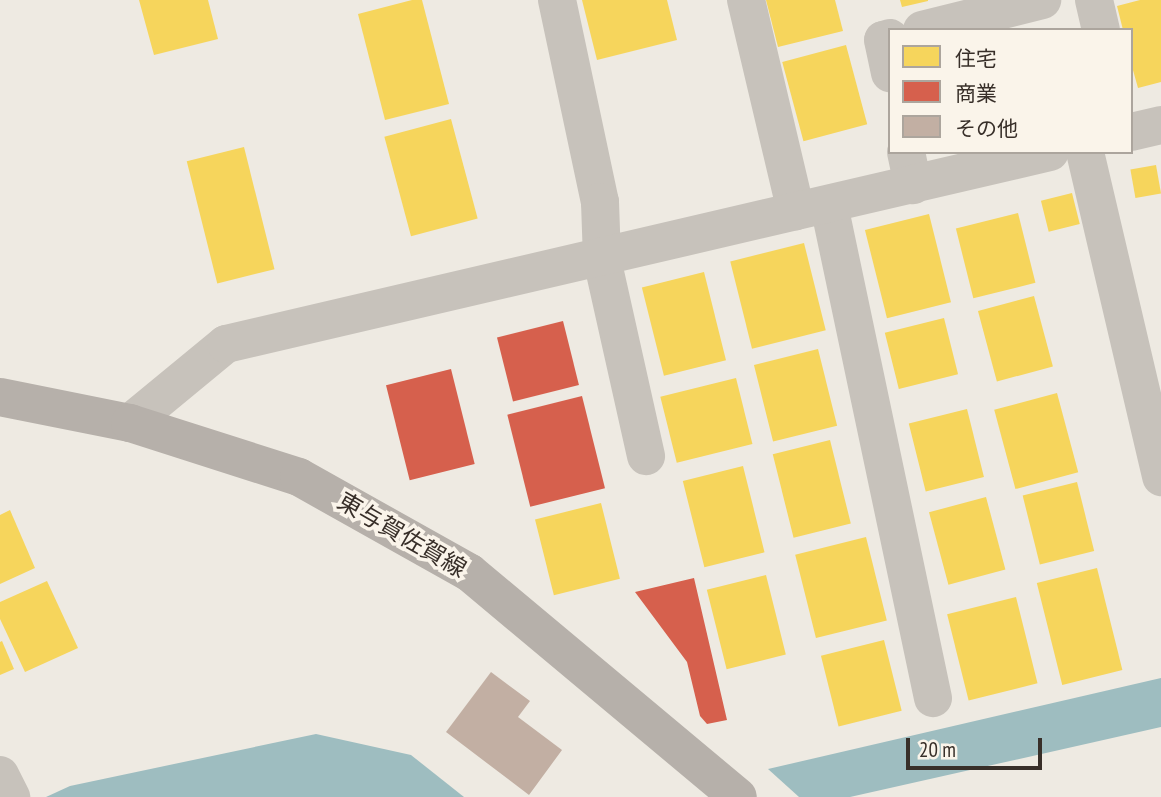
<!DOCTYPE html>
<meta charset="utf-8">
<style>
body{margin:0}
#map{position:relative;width:1161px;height:797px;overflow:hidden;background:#eeeae2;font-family:"PT Sans Narrow","Noto Sans JP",sans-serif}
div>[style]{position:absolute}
.water>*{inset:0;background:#9ebdc0}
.homes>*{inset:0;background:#f6d55c;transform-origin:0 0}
.shops>*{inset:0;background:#d6604d;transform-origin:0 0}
.building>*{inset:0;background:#c2afa3}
.minor>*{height:38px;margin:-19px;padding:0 19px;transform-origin:19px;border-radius:19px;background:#c7c2bb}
.major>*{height:38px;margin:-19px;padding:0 19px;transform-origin:19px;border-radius:19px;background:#b6b0aa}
span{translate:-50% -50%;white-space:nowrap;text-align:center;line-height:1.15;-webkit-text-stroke:7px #faf4ea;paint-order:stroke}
.street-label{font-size:24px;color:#382f29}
.legend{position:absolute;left:888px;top:28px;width:245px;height:126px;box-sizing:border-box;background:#faf4ea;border:2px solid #aca59d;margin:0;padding:9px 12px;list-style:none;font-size:21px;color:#382f29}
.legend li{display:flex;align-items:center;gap:14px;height:35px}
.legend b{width:35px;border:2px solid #aca59d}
.scale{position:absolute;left:906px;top:738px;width:136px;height:32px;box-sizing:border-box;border:4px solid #382f29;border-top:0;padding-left:9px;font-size:21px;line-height:24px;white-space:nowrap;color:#382f29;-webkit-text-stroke:5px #faf4ea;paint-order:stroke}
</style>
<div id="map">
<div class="water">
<div style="clip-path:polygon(1161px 678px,1161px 727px,850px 797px,799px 797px,768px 769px)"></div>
<div style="clip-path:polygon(316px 734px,411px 755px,464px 797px,46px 797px,70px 786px)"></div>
</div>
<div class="homes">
<div style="clip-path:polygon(139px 0,208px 0,218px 39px,154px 55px)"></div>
<div style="clip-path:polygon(412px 0,422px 0,449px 104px,385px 120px,358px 14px)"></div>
<div style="clip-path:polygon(582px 0,667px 0,677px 40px,597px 60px)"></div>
<div style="clip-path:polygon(766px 0,835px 0,843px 31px,778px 47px)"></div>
<div style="clip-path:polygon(900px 0,928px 0,928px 1px,902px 7px)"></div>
<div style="clip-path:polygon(1140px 0,1161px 0,1161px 82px,1138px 88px,1131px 63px,1131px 30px,1123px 30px,1117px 6px)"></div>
<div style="left:846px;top:45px;width:82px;height:66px;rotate:75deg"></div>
<div style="left:451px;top:119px;width:103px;height:69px;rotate:75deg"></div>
<div style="left:244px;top:147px;width:126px;height:59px;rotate:76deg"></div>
<div style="left:1156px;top:165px;width:29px;height:26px;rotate:80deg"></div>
<div style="left:1072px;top:193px;width:32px;height:32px;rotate:76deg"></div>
<div style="left:1018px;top:213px;width:72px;height:64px;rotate:76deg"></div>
<div style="left:929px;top:214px;width:91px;height:66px;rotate:76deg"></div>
<div style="left:804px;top:243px;width:90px;height:76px;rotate:76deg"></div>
<div style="left:704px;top:272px;width:91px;height:64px;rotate:76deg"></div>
<div style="left:1034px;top:296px;width:73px;height:58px;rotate:75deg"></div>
<div style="left:944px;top:318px;width:58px;height:61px;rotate:76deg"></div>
<div style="left:818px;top:349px;width:79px;height:66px;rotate:76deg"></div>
<div style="left:736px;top:378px;width:68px;height:78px;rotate:76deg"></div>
<div style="left:1057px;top:393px;width:82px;height:65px;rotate:75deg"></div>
<div style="left:967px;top:409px;width:70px;height:60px;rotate:76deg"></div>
<div style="left:830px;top:440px;width:86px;height:59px;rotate:76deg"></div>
<div style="left:743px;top:466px;width:89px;height:62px;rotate:76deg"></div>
<div style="left:1077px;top:482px;width:71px;height:56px;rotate:76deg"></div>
<div style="left:986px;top:497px;width:75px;height:59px;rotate:75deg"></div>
<div style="left:601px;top:503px;width:78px;height:68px;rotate:76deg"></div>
<div style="clip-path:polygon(10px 510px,35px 568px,0 584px,0 515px)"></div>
<div style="left:866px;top:537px;width:86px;height:73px;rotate:76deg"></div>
<div style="left:1097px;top:568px;width:105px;height:62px;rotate:76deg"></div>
<div style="left:766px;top:575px;width:82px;height:61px;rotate:76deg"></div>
<div style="clip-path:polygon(47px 581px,78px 648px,25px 672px,0 619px,0 602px)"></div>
<div style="left:1016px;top:597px;width:89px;height:71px;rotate:76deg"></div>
<div style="left:884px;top:640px;width:73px;height:65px;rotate:76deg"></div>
<div style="clip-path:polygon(2px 641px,14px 669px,0 675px,0 642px)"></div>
</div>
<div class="shops">
<div style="left:563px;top:321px;width:66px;height:68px;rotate:76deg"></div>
<div style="left:451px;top:369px;width:98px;height:67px;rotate:76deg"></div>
<div style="left:582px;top:396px;width:95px;height:77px;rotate:76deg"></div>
<div style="clip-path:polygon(694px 578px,727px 720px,707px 724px,700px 716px,687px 662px,635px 592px)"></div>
</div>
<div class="building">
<div style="clip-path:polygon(491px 672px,530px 701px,518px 717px,562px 750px,529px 795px,446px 732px)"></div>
</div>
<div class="minor">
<div style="left:557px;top:0;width:207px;rotate:78deg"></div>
<div style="left:600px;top:202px;width:57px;rotate:88deg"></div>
<div style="left:602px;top:259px;width:202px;rotate:77.4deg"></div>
<div style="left:746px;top:0;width:217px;rotate:76.7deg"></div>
<div style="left:1094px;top:0;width:31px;rotate:77deg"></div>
<div style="left:922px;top:30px;width:124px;rotate:-14deg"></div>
<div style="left:890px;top:38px;width:7px;rotate:164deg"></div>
<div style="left:883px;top:40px;width:34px;rotate:78deg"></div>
<div style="left:1131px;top:132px;width:31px;rotate:-13deg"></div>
<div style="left:906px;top:152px;width:34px;rotate:78deg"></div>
<div style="left:1085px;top:152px;width:334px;rotate:76.8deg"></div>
<div style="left:829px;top:205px;width:504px;rotate:78.09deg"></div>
<div style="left:130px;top:423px;width:124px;rotate:-39.5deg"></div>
<div style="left:226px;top:344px;width:846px;rotate:-13.12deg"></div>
<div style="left:0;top:775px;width:25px;rotate:63deg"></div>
</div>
<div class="major">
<div style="left:0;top:397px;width:133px;rotate:11.3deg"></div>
<div style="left:130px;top:423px;width:177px;rotate:17.7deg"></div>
<div style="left:299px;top:477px;width:196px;rotate:29.3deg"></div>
<div style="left:470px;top:573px;width:349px;rotate:39.9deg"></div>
</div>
<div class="street-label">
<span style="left:402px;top:535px;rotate:30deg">東与賀佐賀線</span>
</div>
<ul class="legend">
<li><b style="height:19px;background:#f6d55c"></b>住宅</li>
<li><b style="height:19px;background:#d6604d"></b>商業</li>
<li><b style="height:19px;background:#c2afa3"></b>その他</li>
</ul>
<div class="scale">20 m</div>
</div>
